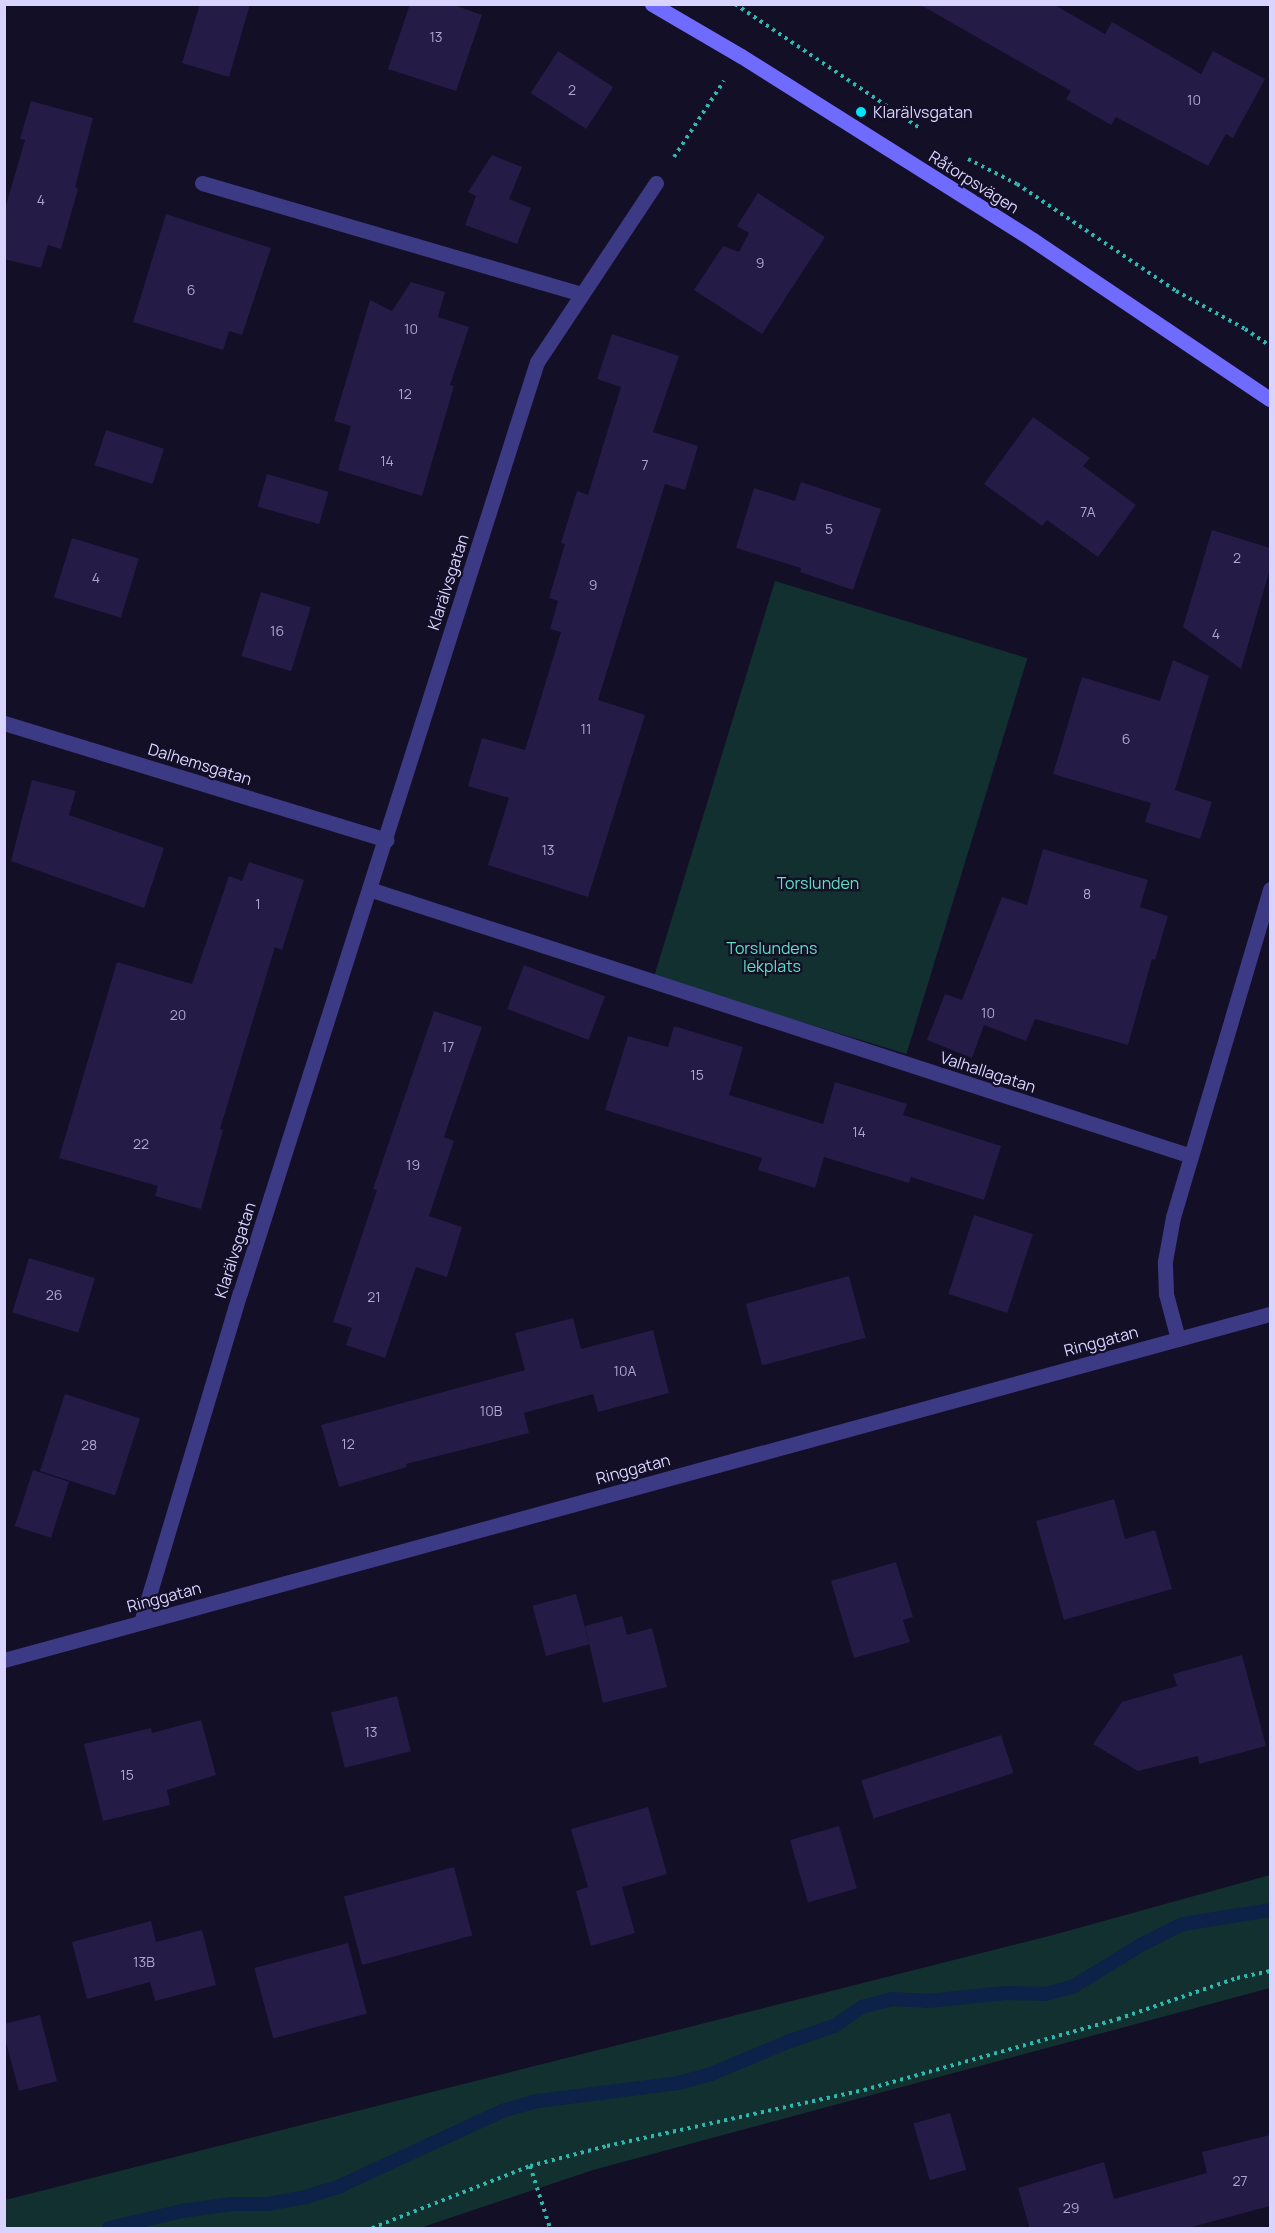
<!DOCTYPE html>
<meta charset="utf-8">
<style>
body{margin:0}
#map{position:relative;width:1275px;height:2233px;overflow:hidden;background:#130f26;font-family:Manrope,sans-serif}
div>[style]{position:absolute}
.green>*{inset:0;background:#12302f;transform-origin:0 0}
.stream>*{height:14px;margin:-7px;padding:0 7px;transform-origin:7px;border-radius:7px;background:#0c2248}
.building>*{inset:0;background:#241b47;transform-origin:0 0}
.path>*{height:4px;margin-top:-2px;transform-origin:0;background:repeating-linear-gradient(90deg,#2fb8b0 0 3px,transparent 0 7.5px)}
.lane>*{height:15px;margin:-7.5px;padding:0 7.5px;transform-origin:7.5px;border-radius:7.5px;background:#3d3a85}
.street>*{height:15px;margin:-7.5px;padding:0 7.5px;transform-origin:7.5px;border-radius:7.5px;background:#3d3a85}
.secondary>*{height:15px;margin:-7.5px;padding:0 7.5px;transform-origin:7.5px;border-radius:7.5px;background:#6f6bff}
.dots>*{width:16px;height:16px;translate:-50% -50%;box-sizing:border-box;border:3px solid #130f26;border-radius:50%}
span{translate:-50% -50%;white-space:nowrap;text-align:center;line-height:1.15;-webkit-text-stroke:4.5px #130f26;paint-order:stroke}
.number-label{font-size:14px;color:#aca6d1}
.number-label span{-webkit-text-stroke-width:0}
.poi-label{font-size:16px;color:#d9d4ff}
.left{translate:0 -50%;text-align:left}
.street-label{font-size:16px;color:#d9d4ff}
.park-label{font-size:16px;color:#5fe0c0}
.frame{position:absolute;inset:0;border:6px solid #d9d4ff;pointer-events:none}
</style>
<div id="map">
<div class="green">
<div style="left:775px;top:581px;width:264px;height:414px;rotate:17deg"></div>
<div style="clip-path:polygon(1270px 1875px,1270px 1988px,593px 2170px,420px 2228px,5px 2228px,5px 2200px,1053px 1935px)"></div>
</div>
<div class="stream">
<div style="left:109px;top:2228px;width:75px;rotate:-13.1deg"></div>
<div style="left:182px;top:2211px;width:50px;rotate:-8deg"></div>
<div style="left:232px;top:2204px;width:35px"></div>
<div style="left:267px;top:2204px;width:39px;rotate:-10deg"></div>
<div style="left:305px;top:2197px;width:37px;rotate:-17deg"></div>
<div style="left:340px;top:2186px;width:179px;rotate:-24.8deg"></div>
<div style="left:502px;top:2111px;width:37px;rotate:-16deg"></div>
<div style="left:538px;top:2101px;width:141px;rotate:-7.3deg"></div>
<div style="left:678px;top:2083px;width:34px;rotate:-15deg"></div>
<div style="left:711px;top:2074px;width:86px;rotate:-22.7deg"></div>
<div style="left:790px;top:2041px;width:46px;rotate:-18.8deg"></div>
<div style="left:834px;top:2026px;width:34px;rotate:-34deg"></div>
<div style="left:862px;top:2007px;width:31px;rotate:-15deg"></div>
<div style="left:892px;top:1999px;width:36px;rotate:3deg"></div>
<div style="left:928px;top:2001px;width:78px;rotate:-5.9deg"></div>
<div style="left:1006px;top:1993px;width:39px;rotate:1deg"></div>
<div style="left:1045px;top:1994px;width:30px;rotate:-15deg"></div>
<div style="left:1074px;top:1986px;width:76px;rotate:-31.6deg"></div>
<div style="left:1139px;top:1946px;width:49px;rotate:-26.6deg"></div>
<div style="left:1183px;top:1924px;width:88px;rotate:-9.1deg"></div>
</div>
<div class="building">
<div style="clip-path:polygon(200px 4px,250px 4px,229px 77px,182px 63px)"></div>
<div style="clip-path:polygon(410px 4px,451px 4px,482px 15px,456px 91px,388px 69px)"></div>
<div style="clip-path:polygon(919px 4px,1053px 4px,1105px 34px,1112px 22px,1201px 74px,1213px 51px,1265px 79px,1233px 138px,1226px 134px,1208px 166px,1116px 117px,1111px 125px,1066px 99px,1071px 91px)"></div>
<div style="left:558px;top:51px;width:66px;height:50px;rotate:33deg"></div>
<div style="clip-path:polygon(31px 101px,93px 118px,75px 187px,78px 189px,61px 249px,48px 245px,41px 268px,4px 259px,4px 212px,25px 140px,20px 139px)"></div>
<div style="clip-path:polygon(492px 155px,522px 167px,509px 199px,531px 208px,517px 244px,465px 225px,476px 196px,468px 192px)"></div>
<div style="clip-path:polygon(758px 193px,825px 237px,762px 334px,694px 290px,723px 246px,739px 252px,749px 233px,737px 226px)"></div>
<div style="clip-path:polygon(166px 214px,271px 248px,242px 335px,229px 331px,223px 350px,133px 322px)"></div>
<div style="clip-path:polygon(411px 282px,445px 292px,438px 317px,469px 327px,450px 385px,454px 386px,422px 496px,338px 470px,351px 426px,334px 421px,370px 300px,392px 311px)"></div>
<div style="clip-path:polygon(612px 334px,679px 356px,653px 432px,698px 446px,685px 490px,665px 484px,598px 700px,645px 715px,588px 897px,488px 865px,509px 798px,468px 786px,482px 738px,525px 750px,561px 632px,550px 629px,558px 601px,549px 598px,565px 544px,561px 543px,577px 491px,588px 495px,621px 387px,597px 379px)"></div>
<div style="clip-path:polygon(1033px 417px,1090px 458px,1083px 466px,1136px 505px,1098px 557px,1047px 520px,1042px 526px,984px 484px)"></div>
<div style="left:106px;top:430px;width:61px;height:37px;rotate:18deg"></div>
<div style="left:267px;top:474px;width:64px;height:34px;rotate:16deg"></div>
<div style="clip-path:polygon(801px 482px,881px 509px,853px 590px,800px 572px,801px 568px,736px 548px,754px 488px,795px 501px)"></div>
<div style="clip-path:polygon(1212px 530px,1270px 548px,1270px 569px,1241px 669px,1183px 627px)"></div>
<div style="left:72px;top:538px;width:70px;height:62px;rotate:17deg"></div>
<div style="left:261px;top:592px;width:52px;height:67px;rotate:17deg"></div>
<div style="clip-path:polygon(1173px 660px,1209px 676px,1175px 790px,1212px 802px,1200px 839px,1145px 822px,1151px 803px,1053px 774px,1082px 677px,1160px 701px)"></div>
<div style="clip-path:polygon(32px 780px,76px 791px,69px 815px,164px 848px,144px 908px,11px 861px)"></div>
<div style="clip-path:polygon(1043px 849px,1148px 880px,1140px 907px,1168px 916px,1155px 960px,1152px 959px,1128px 1045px,1035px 1019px,1026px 1041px,984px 1025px,972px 1058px,927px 1040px,945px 994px,962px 1000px,1002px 897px,1027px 905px)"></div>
<div style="clip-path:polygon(249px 862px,304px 880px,282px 950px,275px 947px,220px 1129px,223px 1130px,201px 1209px,155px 1196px,158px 1186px,59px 1158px,117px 962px,192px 984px,229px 876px,242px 881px)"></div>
<div style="left:524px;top:965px;width:87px;height:47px;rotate:21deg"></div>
<div style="clip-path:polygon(434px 1011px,482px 1027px,444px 1137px,454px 1141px,429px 1216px,462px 1227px,447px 1277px,416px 1267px,385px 1358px,346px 1345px,352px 1328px,333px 1322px,377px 1190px,373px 1189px)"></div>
<div style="clip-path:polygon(674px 1026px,743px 1047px,729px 1095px,823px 1124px,835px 1082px,907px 1104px,903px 1115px,1001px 1146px,984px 1200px,911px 1177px,909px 1183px,824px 1157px,815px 1188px,758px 1170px,762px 1158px,605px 1110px,628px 1036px,668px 1047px)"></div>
<div style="left:974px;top:1215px;width:62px;height:83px;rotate:18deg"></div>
<div style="left:29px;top:1258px;width:69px;height:57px;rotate:17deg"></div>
<div style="left:849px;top:1276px;width:64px;height:107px;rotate:75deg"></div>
<div style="clip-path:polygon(573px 1318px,581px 1349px,653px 1330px,669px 1393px,598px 1412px,593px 1394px,524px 1413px,529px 1433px,406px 1464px,407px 1467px,339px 1487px,321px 1425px,525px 1370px,515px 1333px)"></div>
<div style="left:65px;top:1394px;width:79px;height:81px;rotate:18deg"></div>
<div style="left:33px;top:1470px;width:38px;height:59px;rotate:18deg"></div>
<div style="clip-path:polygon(1114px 1499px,1125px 1539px,1155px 1530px,1172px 1589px,1064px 1620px,1036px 1521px)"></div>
<div style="clip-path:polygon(896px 1562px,913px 1617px,903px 1620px,910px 1642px,854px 1658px,831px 1581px)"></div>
<div style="left:576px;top:1594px;width:52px;height:45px;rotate:75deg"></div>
<div style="clip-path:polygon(622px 1616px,627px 1635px,652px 1628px,667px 1687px,603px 1703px,585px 1626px)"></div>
<div style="clip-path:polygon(1242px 1655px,1266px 1746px,1199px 1764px,1198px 1756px,1138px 1771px,1093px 1744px,1122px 1702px,1177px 1686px,1173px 1674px)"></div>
<div style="left:397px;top:1696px;width:57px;height:68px;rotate:76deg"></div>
<div style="clip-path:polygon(201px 1720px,216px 1775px,167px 1790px,170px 1805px,103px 1821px,84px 1744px,151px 1728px,152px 1733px)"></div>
<div style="left:1001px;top:1735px;width:40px;height:147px;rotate:72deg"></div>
<div style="clip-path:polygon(648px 1807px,667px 1874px,622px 1887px,635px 1933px,591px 1946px,576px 1891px,588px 1887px,571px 1829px)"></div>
<div style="left:839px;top:1826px;width:65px;height:51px;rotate:74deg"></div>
<div style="left:454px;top:1867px;width:71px;height:114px;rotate:75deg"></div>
<div style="clip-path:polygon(151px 1921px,156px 1942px,202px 1930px,216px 1985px,155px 2001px,150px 1982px,87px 1999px,72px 1942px)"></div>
<div style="left:348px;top:1943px;width:73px;height:97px;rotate:75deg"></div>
<div style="clip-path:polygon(40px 2015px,57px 2081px,19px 2091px,4px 2035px,4px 2024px)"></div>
<div style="left:950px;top:2113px;width:59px;height:38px;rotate:74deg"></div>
<div style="clip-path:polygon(1270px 2135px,1270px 2206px,1184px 2229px,1030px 2229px,1018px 2188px,1104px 2162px,1114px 2199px,1207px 2173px,1202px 2152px)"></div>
</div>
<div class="path">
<div style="left:735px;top:4px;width:224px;rotate:33.9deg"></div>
<div style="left:674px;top:157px;width:91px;rotate:-56.7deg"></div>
<div style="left:968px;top:159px;width:55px;rotate:27deg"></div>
<div style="left:1017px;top:184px;width:192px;rotate:33.9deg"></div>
<div style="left:1176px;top:291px;width:79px;rotate:28.8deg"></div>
<div style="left:1245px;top:329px;width:30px;rotate:34deg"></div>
<div style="left:530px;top:2166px;width:65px;rotate:72.1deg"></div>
<div style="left:372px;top:2228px;width:170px;rotate:-21.4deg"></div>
<div style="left:530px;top:2166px;width:80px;rotate:-14.6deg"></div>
<div style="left:607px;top:2146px;width:263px;rotate:-12.3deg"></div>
<div style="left:864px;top:2090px;width:264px;rotate:-15.6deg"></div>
<div style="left:1118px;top:2019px;width:126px;rotate:-19deg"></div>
<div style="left:1237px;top:1978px;width:34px;rotate:-12deg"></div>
</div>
<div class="lane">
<div style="left:202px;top:183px;width:395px;rotate:16.3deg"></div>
</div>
<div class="street">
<div style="left:4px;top:723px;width:400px;rotate:17deg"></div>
<div style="left:369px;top:889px;width:864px;rotate:17.99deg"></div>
<div style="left:1178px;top:1339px;width:47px;rotate:-104.9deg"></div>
<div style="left:1166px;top:1294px;width:33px;rotate:-92deg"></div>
<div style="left:1165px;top:1261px;width:45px;rotate:-79.7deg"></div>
<div style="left:1173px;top:1217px;width:342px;rotate:-73.5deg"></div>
<div style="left:141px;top:1622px;width:344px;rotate:-73.3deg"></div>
<div style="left:240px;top:1293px;width:977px;rotate:-72.31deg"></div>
<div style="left:537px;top:362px;width:215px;rotate:-56.4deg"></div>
<div style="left:4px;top:1660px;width:1312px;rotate:-15.29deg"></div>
</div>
<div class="secondary">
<div style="left:652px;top:4px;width:103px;rotate:30.3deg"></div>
<div style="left:741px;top:56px;width:345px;rotate:32.2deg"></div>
<div style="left:1033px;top:240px;width:285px;rotate:33.9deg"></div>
</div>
<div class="dots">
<div style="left:861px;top:112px;background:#00e5ff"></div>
</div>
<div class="number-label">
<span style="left:436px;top:37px">13</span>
<span style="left:572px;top:90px">2</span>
<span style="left:1194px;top:100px">10</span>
<span style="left:41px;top:200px">4</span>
<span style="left:760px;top:263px">9</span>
<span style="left:191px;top:290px">6</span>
<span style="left:411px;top:329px">10</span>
<span style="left:405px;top:394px">12</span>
<span style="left:387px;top:461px">14</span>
<span style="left:645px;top:465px">7</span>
<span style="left:1088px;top:512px">7A</span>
<span style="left:829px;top:529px">5</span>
<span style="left:1237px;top:558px">2</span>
<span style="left:96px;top:578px">4</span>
<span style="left:593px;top:585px">9</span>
<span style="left:277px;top:631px">16</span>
<span style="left:1216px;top:634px">4</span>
<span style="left:586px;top:729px">11</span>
<span style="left:1126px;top:739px">6</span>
<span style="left:548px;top:850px">13</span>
<span style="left:1087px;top:894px">8</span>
<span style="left:258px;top:904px">1</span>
<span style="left:988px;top:1013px">10</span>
<span style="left:178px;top:1015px">20</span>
<span style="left:448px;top:1047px">17</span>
<span style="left:697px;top:1075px">15</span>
<span style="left:859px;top:1132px">14</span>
<span style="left:141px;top:1144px">22</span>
<span style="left:413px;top:1165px">19</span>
<span style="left:54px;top:1295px">26</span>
<span style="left:374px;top:1297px">21</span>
<span style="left:625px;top:1371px">10A</span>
<span style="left:491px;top:1411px">10B</span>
<span style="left:348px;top:1444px">12</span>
<span style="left:89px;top:1445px">28</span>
<span style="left:371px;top:1732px">13</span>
<span style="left:127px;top:1775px">15</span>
<span style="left:144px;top:1962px">13B</span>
<span style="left:1240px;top:2181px">27</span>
<span style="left:1071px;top:2208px">29</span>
</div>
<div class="poi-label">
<span class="left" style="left:873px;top:112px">Klarälvsgatan</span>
</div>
<div class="street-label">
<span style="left:974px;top:182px;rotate:32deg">Råtorpsvägen</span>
<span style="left:448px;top:582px;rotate:-72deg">Klarälvsgatan</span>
<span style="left:200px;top:764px;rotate:17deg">Dalhemsgatan</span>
<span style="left:988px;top:1072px;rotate:18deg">Valhallagatan</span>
<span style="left:235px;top:1250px;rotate:-72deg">Klarälvsgatan</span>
<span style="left:1101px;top:1341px;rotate:-15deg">Ringgatan</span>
<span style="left:633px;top:1469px;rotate:-15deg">Ringgatan</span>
<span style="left:164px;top:1597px;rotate:-15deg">Ringgatan</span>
</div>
<div class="park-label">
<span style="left:818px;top:883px">Torslunden</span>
<span style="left:772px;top:957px">Torslundens<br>lekplats</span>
</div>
<div class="frame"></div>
</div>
